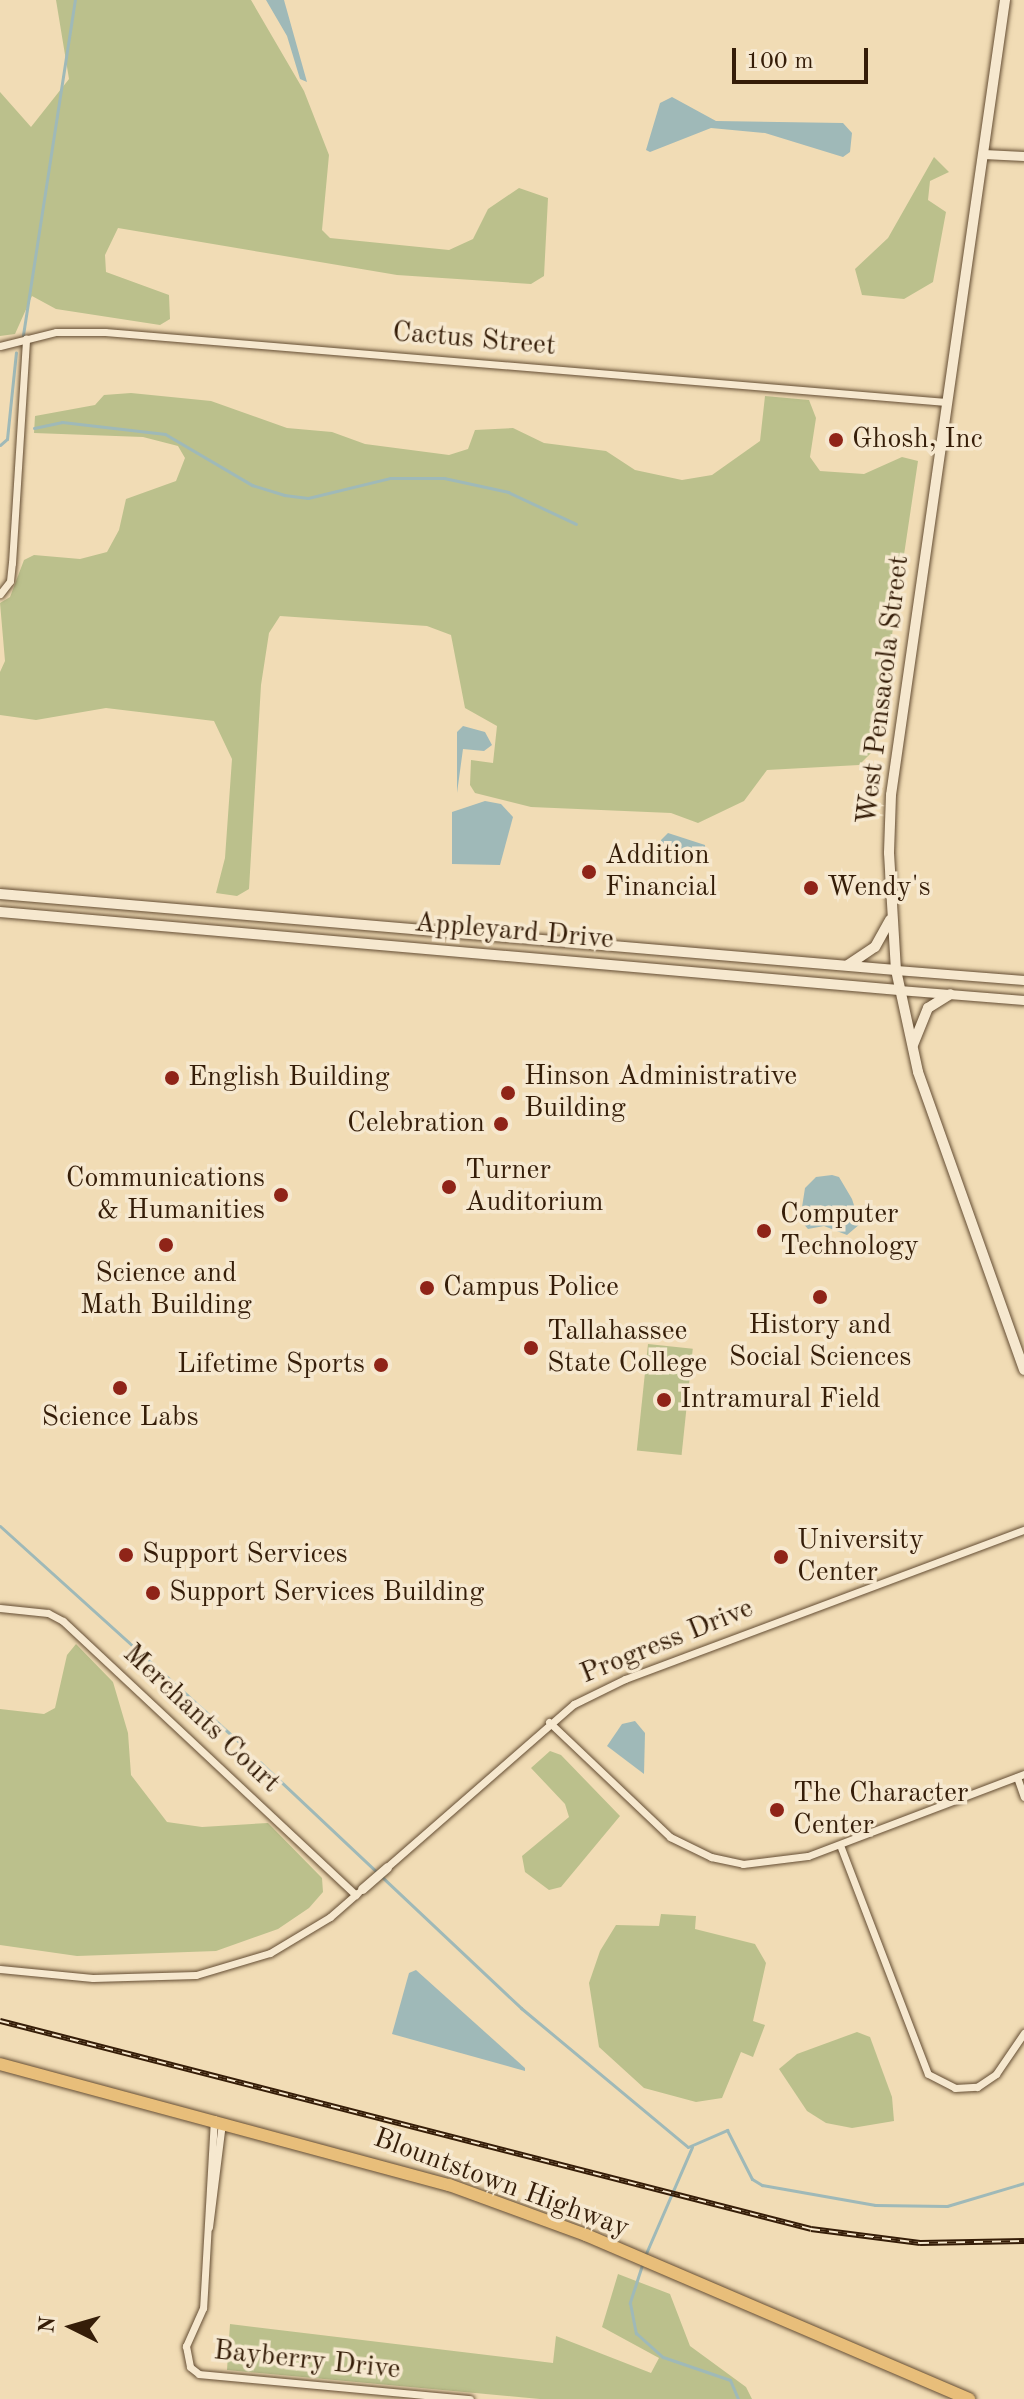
<!DOCTYPE html>
<style>
body{margin:0}
#map{position:relative;width:1024px;height:2399px;overflow:hidden;background:#f1dcb5;font-family:"Old Standard TT",serif}
div>[style]{position:absolute}
.green>*{inset:0;background:#bbc08c;transform-origin:0 0}
.water>*{inset:0;background:#9fb9b8}
.stream>*{height:3px;margin:-1.5px;padding:0 1.5px;transform-origin:1.5px;border-radius:1.5px;background:#9fb9b8}
.roads{filter:drop-shadow(0 0 2px #644d33) drop-shadow(0 0 2px #644d33)}
.minor>*{height:7px;margin:-3.5px;padding:0 3.5px;transform-origin:3.5px;border-radius:3.5px;background:#f6e8cf}
.tertiary>*{height:9px;margin:-4.5px;padding:0 4.5px;transform-origin:4.5px;border-radius:4.5px;background:#f6e8cf}
.secondary>*{height:10px;margin:-5px;padding:0 5px;transform-origin:5px;border-radius:5px;background:#f6e8cf}
.primary>*{height:12px;margin:-6px;padding:0 6px;transform-origin:6px;border-radius:6px;background:#e8be7a}
.rail>*{height:6px;margin-top:-3px;transform-origin:0;background:repeating-linear-gradient(90deg,#f6e8cf 0 9px,#351d08 0 18px);box-sizing:border-box;border-block:2px solid #351d08}
.dots>*{width:22px;height:22px;translate:-50% -50%;box-sizing:border-box;border:4px solid #f6e8cf;border-radius:50%}
span{translate:-50% -50%;white-space:nowrap;text-align:center;line-height:1.15;-webkit-text-stroke:7px #f6e8cf;paint-order:stroke}
.street-label{font-size:28px;color:#351d08}
.poi-label{font-size:28px;color:#351d08}
.left{translate:0 -50%;text-align:left}
.right{translate:-100% -50%;text-align:right}
.north{position:absolute;left:32px;top:2287px;width:80px;height:80px;-webkit-text-stroke:6px #f6e8cf;paint-order:stroke;rotate:275deg;font-size:22px;font-weight:700;line-height:32px;text-align:center;color:#351d08}
.north::after{content:'';display:block;margin:auto;width:28px;height:36px;background:#351d08;clip-path:polygon(50% 0,100% 100%,50% 72%,0 100%)}
.scale{position:absolute;left:732px;top:48px;width:136px;height:36px;box-sizing:border-box;border:4px solid #351d08;border-top:0;padding-left:10px;font-size:24px;line-height:28px;white-space:nowrap;color:#351d08;-webkit-text-stroke:6px #f6e8cf;paint-order:stroke}
</style>
<div id="map">
<div class="green">
<div style="clip-path:polygon(56px 0,251px 0,304px 91px,329px 155px,322px 230px,330px 238px,449px 250px,473px 239px,488px 209px,519px 188px,548px 198px,544px 276px,531px 284px,397px 275px,118px 228px,105px 255px,106px 272px,169px 295px,170px 319px,160px 325px,56px 309px,32px 296px,15px 334px,0 336px,0 92px,31px 127px,69px 79px)"></div>
<div style="clip-path:polygon(934px 157px,949px 172px,930px 181px,928px 200px,946px 212px,933px 282px,904px 299px,862px 295px,855px 269px,888px 238px)"></div>
<div style="clip-path:polygon(131px 393px,211px 401px,287px 428px,332px 432px,365px 444px,449px 455px,468px 449px,475px 430px,513px 428px,544px 443px,606px 451px,635px 470px,682px 480px,712px 475px,760px 441px,765px 396px,809px 400px,816px 418px,810px 457px,820px 471px,864px 474px,902px 457px,918px 461px,875px 749px,859px 765px,767px 770px,744px 801px,698px 823px,671px 813px,531px 807px,475px 793px,470px 785px,471px 760px,493px 763px,497px 726px,465px 708px,451px 635px,427px 626px,280px 616px,269px 633px,261px 685px,249px 889px,237px 896px,216px 893px,225px 858px,232px 759px,214px 721px,106px 708px,36px 720px,0 715px,0 672px,5px 661px,0 603px,10px 597px,24px 560px,34px 555px,80px 559px,107px 552px,119px 530px,126px 499px,176px 481px,185px 458px,178px 446px,143px 437px,34px 433px,35px 416px,95px 405px,104px 395px)"></div>
<div style="left:648px;top:1344px;width:45px;height:107px;rotate:6deg"></div>
<div style="clip-path:polygon(76px 1644px,113px 1682px,128px 1733px,131px 1775px,167px 1822px,202px 1827px,268px 1823px,322px 1878px,323px 1892px,309px 1908px,278px 1929px,216px 1951px,77px 1956px,0 1945px,0 1709px,44px 1714px,55px 1708px,67px 1655px)"></div>
<div style="clip-path:polygon(550px 1751px,561px 1755px,620px 1816px,561px 1887px,549px 1890px,525px 1872px,522px 1856px,569px 1817px,565px 1804px,531px 1768px)"></div>
<div style="clip-path:polygon(661px 1914px,696px 1916px,695px 1929px,755px 1944px,766px 1963px,753px 2021px,765px 2025px,753px 2057px,741px 2052px,722px 2098px,696px 2102px,644px 2088px,599px 2047px,589px 1983px,600px 1951px,616px 1925px,659px 1926px)"></div>
<div style="clip-path:polygon(857px 2032px,870px 2037px,892px 2097px,894px 2121px,852px 2128px,826px 2123px,807px 2111px,779px 2069px,797px 2054px)"></div>
<div style="clip-path:polygon(618px 2274px,670px 2294px,690px 2346px,746px 2387px,752px 2399px,540px 2399px,227px 2370px,230px 2324px,553px 2363px,556px 2336px,651px 2373px,659px 2358px,602px 2327px)"></div>
</div>
<div class="water">
<div style="clip-path:polygon(266px 0,284px 0,307px 82px,300px 79px,287px 36px)"></div>
<div style="clip-path:polygon(672px 97px,716px 121px,843px 123px,852px 133px,850px 152px,843px 157px,765px 133px,711px 128px,650px 152px,646px 150px,660px 103px)"></div>
<div style="clip-path:polygon(463px 726px,485px 732px,492px 745px,484px 751px,463px 749px,457px 793px,457px 732px)"></div>
<div style="clip-path:polygon(485px 801px,501px 804px,513px 817px,500px 865px,452px 864px,452px 812px)"></div>
<div style="clip-path:polygon(668px 833px,705px 845px,706px 864px,662px 859px,661px 840px)"></div>
<div style="clip-path:polygon(832px 1175px,839px 1177px,852px 1199px,860px 1224px,847px 1235px,824px 1226px,808px 1229px,800px 1220px,805px 1188px,816px 1177px)"></div>
<div style="clip-path:polygon(635px 1721px,645px 1733px,644px 1774px,607px 1746px,622px 1724px)"></div>
<div style="clip-path:polygon(416px 1970px,525px 2068px,525px 2071px,392px 2034px,409px 1973px)"></div>
</div>
<div class="stream">
<div style="left:23px;top:335px;width:339px;rotate:-81.2deg"></div>
<div style="left:34px;top:428px;width:29px;rotate:-12deg"></div>
<div style="left:62px;top:422px;width:104px;rotate:6.6deg"></div>
<div style="left:165px;top:434px;width:101px;rotate:30.4deg"></div>
<div style="left:252px;top:485px;width:34px;rotate:17deg"></div>
<div style="left:284px;top:495px;width:24px;rotate:7deg"></div>
<div style="left:308px;top:498px;width:84px;rotate:-13.7deg"></div>
<div style="left:390px;top:478px;width:54px"></div>
<div style="left:444px;top:478px;width:66px;rotate:12.3deg"></div>
<div style="left:508px;top:492px;width:75px;rotate:25.2deg"></div>
<div style="left:0;top:445px;width:9px;rotate:-41deg"></div>
<div style="left:7px;top:439px;width:87px;rotate:-84.1deg"></div>
<div style="left:0;top:1526px;width:325px;rotate:42.1deg"></div>
<div style="left:260px;top:1762px;width:359px;rotate:43.3deg"></div>
<div style="left:521px;top:2008px;width:217px;rotate:39.8deg"></div>
<div style="left:688px;top:2147px;width:43px;rotate:-23.6deg"></div>
<div style="left:727px;top:2130px;width:55px;rotate:63deg"></div>
<div style="left:752px;top:2179px;width:12px;rotate:31deg"></div>
<div style="left:762px;top:2185px;width:115px;rotate:10deg"></div>
<div style="left:875px;top:2205px;width:72px;rotate:0.8deg"></div>
<div style="left:947px;top:2206px;width:80px;rotate:-16.6deg"></div>
<div style="left:644px;top:2258px;width:121px;rotate:-66.6deg"></div>
<div style="left:642px;top:2265px;width:40px;rotate:108deg"></div>
<div style="left:630px;top:2303px;width:31px;rotate:79deg"></div>
<div style="left:636px;top:2333px;width:36px;rotate:42deg"></div>
<div style="left:663px;top:2357px;width:71px;rotate:18.9deg"></div>
<div style="left:730px;top:2380px;width:21px;rotate:67deg"></div>
</div>
<div class="roads">
<div class="minor">
<div style="left:0;top:346px;width:58px;rotate:-14deg"></div>
<div style="left:56px;top:332px;width:49px"></div>
<div style="left:105px;top:332px;width:844px;rotate:4.76deg"></div>
<div style="left:0;top:594px;width:16px;rotate:-52deg"></div>
<div style="left:10px;top:581px;width:18px;rotate:-84deg"></div>
<div style="left:12px;top:563px;width:225px;rotate:-86.4deg"></div>
<div style="left:0;top:1608px;width:48px;rotate:5.9deg"></div>
<div style="left:48px;top:1613px;width:17px;rotate:28deg"></div>
<div style="left:63px;top:1621px;width:401px;rotate:43.1deg"></div>
<div style="left:549px;top:1722px;width:167px;rotate:43.5deg"></div>
<div style="left:670px;top:1837px;width:46px;rotate:26deg"></div>
<div style="left:711px;top:1857px;width:33px;rotate:12deg"></div>
<div style="left:743px;top:1864px;width:65px;rotate:-7deg"></div>
<div style="left:808px;top:1856px;width:231px;rotate:-20.8deg"></div>
<div style="left:1017px;top:1777px;width:21px;rotate:71deg"></div>
<div style="left:840px;top:1845px;width:245px;rotate:69deg"></div>
<div style="left:928px;top:2074px;width:30px;rotate:27deg"></div>
<div style="left:955px;top:2088px;width:22px;rotate:-3deg"></div>
<div style="left:977px;top:2087px;width:23px;rotate:-34deg"></div>
<div style="left:996px;top:2074px;width:50px;rotate:-55.7deg"></div>
<div style="left:387px;top:1867px;width:248px;rotate:-41.1deg"></div>
<div style="left:574px;top:1704px;width:57px;rotate:-26.1deg"></div>
<div style="left:625px;top:1679px;width:426px;rotate:-20.5deg"></div>
<div style="left:0;top:1969px;width:93px;rotate:5.5deg"></div>
<div style="left:93px;top:1978px;width:103px;rotate:-1.7deg"></div>
<div style="left:196px;top:1975px;width:77px;rotate:-16.6deg"></div>
<div style="left:270px;top:1953px;width:70px;rotate:-31deg"></div>
<div style="left:330px;top:1917px;width:37px;rotate:-41deg"></div>
<div style="left:214px;top:2119px;width:189px;rotate:93.3deg"></div>
<div style="left:203px;top:2308px;width:42px;rotate:114.1deg"></div>
<div style="left:186px;top:2346px;width:21px;rotate:79deg"></div>
<div style="left:190px;top:2367px;width:11px;rotate:38deg"></div>
<div style="left:199px;top:2374px;width:272px;rotate:5.3deg"></div>
<div style="left:209px;top:2227px;width:105px;rotate:-82.9deg"></div>
</div>
<div class="tertiary">
<div style="left:983px;top:154px;width:41px;rotate:2.8deg"></div>
<div style="left:896px;top:970px;width:128px;rotate:4.5deg"></div>
<div style="left:899px;top:990px;width:125px;rotate:4.6deg"></div>
<div style="left:362px;top:1889px;width:33px;rotate:-41deg"></div>
</div>
<div class="secondary">
<div style="left:1005px;top:0;width:803px;rotate:98.16deg"></div>
<div style="left:891px;top:795px;width:58px;rotate:92deg"></div>
<div style="left:889px;top:853px;width:117px;rotate:86.6deg"></div>
<div style="left:896px;top:970px;width:104px;rotate:77.8deg"></div>
<div style="left:918px;top:1072px;width:316px;rotate:70.4deg"></div>
<div style="left:0;top:894px;width:899px;rotate:4.85deg"></div>
<div style="left:0;top:912px;width:902px;rotate:4.96deg"></div>
<div style="left:848px;top:965px;width:32px;rotate:-34deg"></div>
<div style="left:875px;top:947px;width:31px;rotate:-61deg"></div>
<div style="left:913px;top:1045px;width:40px;rotate:-68deg"></div>
<div style="left:928px;top:1008px;width:26px;rotate:-32deg"></div>
</div>
<div class="primary">
<div style="left:0;top:2064px;width:465px;rotate:15.1deg"></div>
<div style="left:449px;top:2185px;width:146px;rotate:20.1deg"></div>
<div style="left:586px;top:2235px;width:417px;rotate:23.2deg"></div>
</div>
</div>
<div class="rail">
<div style="left:0;top:2021px;width:837px;rotate:14.38deg"></div>
<div style="left:811px;top:2229px;width:110px;rotate:7.3deg"></div>
<div style="left:920px;top:2243px;width:104px;rotate:-1.1deg"></div>
</div>
<div class="dots">
<div style="left:836px;top:440px;background:#8f2418"></div>
<div style="left:589px;top:872px;background:#8f2418"></div>
<div style="left:811px;top:888px;background:#8f2418"></div>
<div style="left:172px;top:1078px;background:#8f2418"></div>
<div style="left:508px;top:1093px;background:#8f2418"></div>
<div style="left:501px;top:1124px;background:#8f2418"></div>
<div style="left:449px;top:1187px;background:#8f2418"></div>
<div style="left:281px;top:1195px;background:#8f2418"></div>
<div style="left:764px;top:1231px;background:#8f2418"></div>
<div style="left:166px;top:1245px;background:#8f2418"></div>
<div style="left:427px;top:1288px;background:#8f2418"></div>
<div style="left:820px;top:1297px;background:#8f2418"></div>
<div style="left:531px;top:1348px;background:#8f2418"></div>
<div style="left:381px;top:1365px;background:#8f2418"></div>
<div style="left:120px;top:1388px;background:#8f2418"></div>
<div style="left:664px;top:1400px;background:#8f2418"></div>
<div style="left:126px;top:1555px;background:#8f2418"></div>
<div style="left:781px;top:1557px;background:#8f2418"></div>
<div style="left:153px;top:1593px;background:#8f2418"></div>
<div style="left:777px;top:1810px;background:#8f2418"></div>
</div>
<div class="street-label">
<span style="left:474px;top:340px;rotate:5deg">Cactus Street</span>
<span style="left:884px;top:690px;rotate:-83deg">West Pensacola Street</span>
<span style="left:514px;top:932px;rotate:5deg">Appleyard Drive</span>
<span style="left:667px;top:1642px;rotate:-22deg">Progress Drive</span>
<span style="left:201px;top:1719px;rotate:43deg">Merchants Court</span>
<span style="left:501px;top:2184px;rotate:20deg">Blountstown Highway</span>
<span style="left:307px;top:2361px;rotate:6deg">Bayberry Drive</span>
</div>
<div class="poi-label">
<span class="left" style="left:852px;top:440px">Ghosh, Inc</span>
<span class="left" style="left:605px;top:872px">Addition<br>Financial</span>
<span class="left" style="left:827px;top:888px">Wendy's</span>
<span class="left" style="left:524px;top:1093px">Hinson Administrative<br>Building</span>
<span class="left" style="left:188px;top:1078px">English Building</span>
<span class="right" style="left:485px;top:1124px">Celebration</span>
<span class="left" style="left:465px;top:1187px">Turner<br>Auditorium</span>
<span class="right" style="left:265px;top:1195px">Communications<br>&amp; Humanities</span>
<span class="left" style="left:780px;top:1231px">Computer<br>Technology</span>
<span style="left:166px;top:1290px">Science and<br>Math Building</span>
<span class="left" style="left:443px;top:1288px">Campus Police</span>
<span style="left:820px;top:1342px">History and<br>Social Sciences</span>
<span class="left" style="left:547px;top:1348px">Tallahassee<br>State College</span>
<span class="right" style="left:365px;top:1365px">Lifetime Sports</span>
<span class="left" style="left:680px;top:1400px">Intramural Field</span>
<span style="left:120px;top:1418px">Science Labs</span>
<span class="left" style="left:797px;top:1557px">University<br>Center</span>
<span class="left" style="left:142px;top:1555px">Support Services</span>
<span class="left" style="left:169px;top:1593px">Support Services Building</span>
<span class="left" style="left:793px;top:1810px">The Character<br>Center</span>
</div>
<div class="north">N</div>
<div class="scale">100 m</div>
</div>
